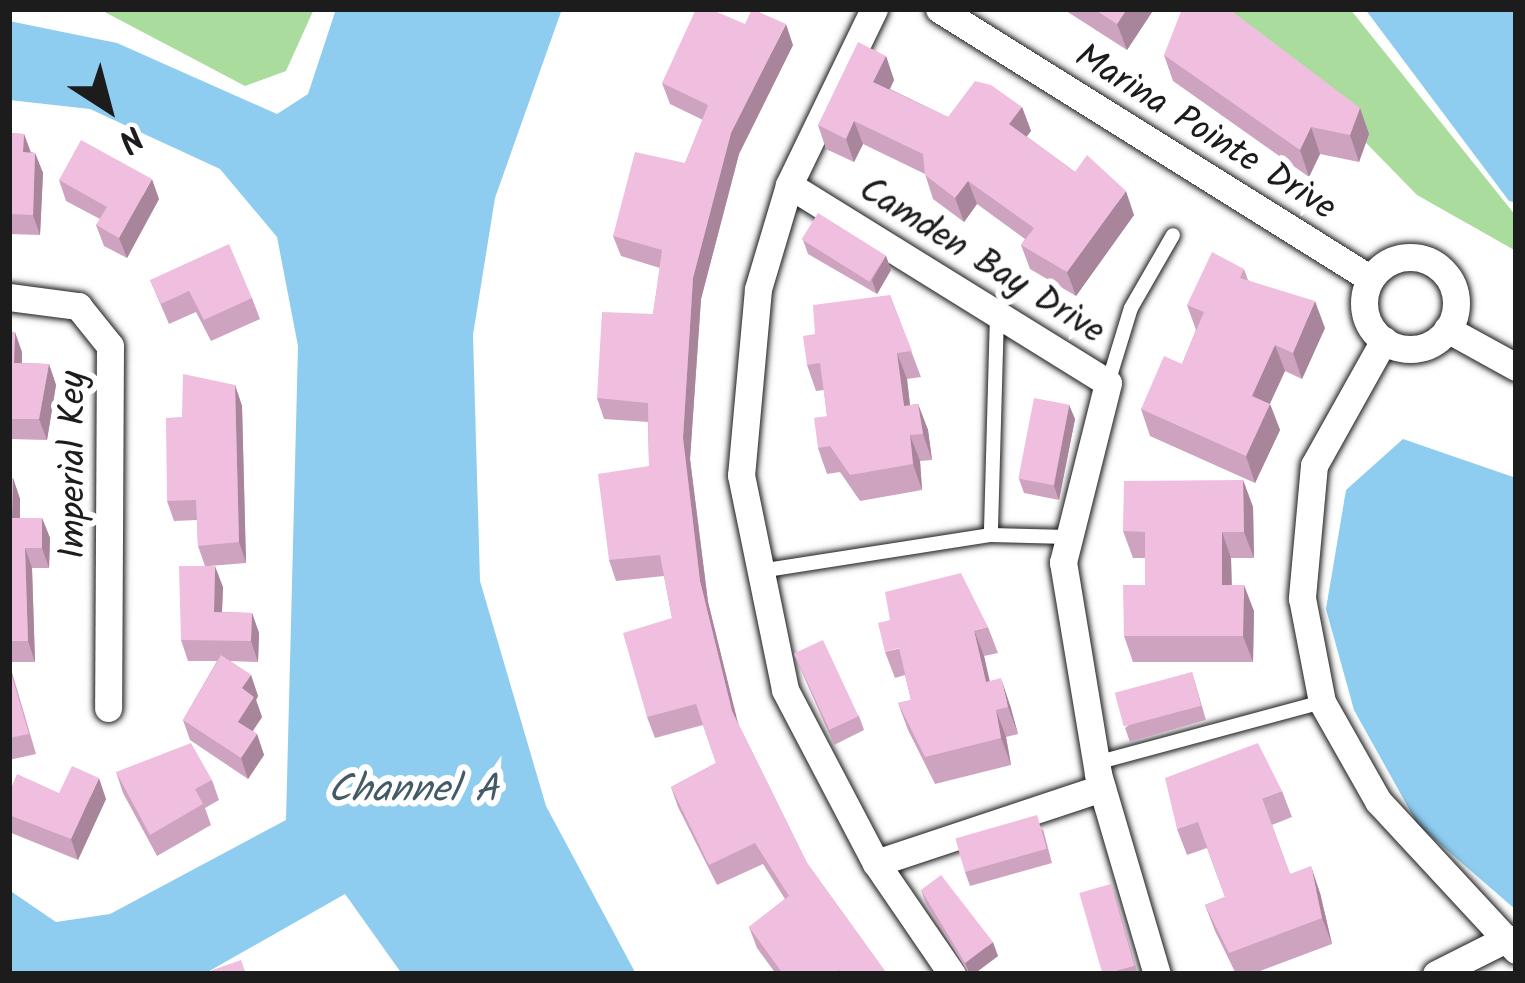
<!DOCTYPE html>
<style>
body{margin:0}
#map{position:relative;width:1525px;height:983px;overflow:hidden;background:#fff;font-family:Kalam,sans-serif}
div>[style]{position:absolute}
.green>*{inset:0;background:#aadc9d}
.water>*{inset:0;background:#8fcdf0}
.roads{filter:drop-shadow(0 0 3px #1c1c1c) drop-shadow(0 0 3px #1c1c1c)}
.lane>*{height:14px;margin:-7px;padding:0 7px;transform-origin:7px;border-radius:7px;background:#fff}
.street>*{height:27px;margin:-13.5px;padding:0 13.5px;transform-origin:13.5px;border-radius:13.5px;background:#fff}
.street>.ring{margin:-13.5px;padding:0;box-sizing:content-box;background:none;border:27px solid #fff;border-radius:50%}
.wall>*{inset:0;background:#cea3bf}
.shaded-wall>*{inset:0;background:#a8859b}
.building>*{inset:0;background:#f0bede;transform-origin:0 0}
span{translate:-50% -50%;white-space:nowrap;text-align:center;line-height:1.15;-webkit-text-stroke:12px #fff;paint-order:stroke}
.street-label{font-size:36px;color:#1c1c1c}
.water-label{font-size:39px;color:#445a66;font-style:italic}
.frame{position:absolute;inset:0;border:12px solid #1c1c1c;pointer-events:none}
.north{position:absolute;left:48px;top:48px;width:120px;height:120px;-webkit-text-stroke:9px #fff;paint-order:stroke;rotate:144deg;font-size:33px;font-weight:700;line-height:48px;text-align:center;color:#1c1c1c}
.north::after{content:'';display:block;margin:auto;width:42px;height:54px;background:#1c1c1c;clip-path:polygon(50% 0,100% 100%,50% 72%,0 100%)}
</style>
<div id="map">
<div class="green">
<div style="clip-path:polygon(99px 9px,314px 9px,286px 71px,245px 86px)"></div>
<div style="clip-path:polygon(1207px 9px,1350px 9px,1516px 216px,1516px 251px,1417px 195px,1324px 100px)"></div>
</div>
<div class="water">
<div style="clip-path:polygon(336px 9px,562px 9px,495px 198px,473px 335px,480px 581px,546px 806px,636px 974px,402px 974px,345px 894px,204px 974px,9px 974px,9px 890px,56px 922px,110px 914px,286px 820px,298px 346px,277px 237px,220px 169px,90px 109px,9px 100px,9px 21px,117px 43px,277px 114px,308px 94px)"></div>
<div style="clip-path:polygon(1365px 9px,1516px 9px,1516px 203px,1509px 201px)"></div>
<div style="clip-path:polygon(1403px 439px,1516px 478px,1516px 910px,1418px 825px,1354px 710px,1326px 609px,1346px 490px)"></div>
</div>
<div class="roads">
<div class="lane">
<div style="left:997px;top:314px;width:221px;rotate:91.6deg"></div>
<div style="left:991px;top:535px;width:77px;rotate:1.5deg"></div>
<div style="left:1108px;top:383px;width:78px;rotate:-73deg"></div>
<div style="left:1131px;top:308px;width:84px;rotate:-60.1deg"></div>
<div style="left:760px;top:571px;width:234px;rotate:-8.9deg"></div>
<div style="left:1096px;top:763px;width:234px;rotate:-15.1deg"></div>
</div>
<div class="street">
<div style="left:874px;top:9px;width:195px;rotate:115.8deg"></div>
<div style="left:789px;top:185px;width:109px;rotate:106.6deg"></div>
<div style="left:758px;top:289px;width:187px;rotate:95.2deg"></div>
<div style="left:741px;top:475px;width:219px;rotate:78.4deg"></div>
<div style="left:785px;top:690px;width:195px;rotate:62.3deg"></div>
<div style="left:876px;top:863px;width:135px;rotate:55.6deg"></div>
<div style="left:939px;top:9px;width:509px;rotate:32.01deg"></div>
<div style="left:789px;top:185px;width:375px;rotate:31.8deg"></div>
<div style="left:1108px;top:383px;width:185px;rotate:104.1deg"></div>
<div style="left:1063px;top:562px;width:215px;rotate:80.6deg"></div>
<div style="left:1098px;top:774px;width:209px;rotate:73.6deg"></div>
<div class="ring" style="left:1364px;top:257px;width:65px;height:65px"></div>
<div style="left:9px;top:297px;width:70px;rotate:7.4deg"></div>
<div style="left:78px;top:306px;width:51px;rotate:51.3deg"></div>
<div style="left:110px;top:346px;width:362px;rotate:90.3deg"></div>
<div style="left:1447px;top:329px;width:79px;rotate:28.8deg"></div>
<div style="left:1384px;top:340px;width:143px;rotate:119.2deg"></div>
<div style="left:1314px;top:465px;width:134px;rotate:95.2deg"></div>
<div style="left:1302px;top:598px;width:106px;rotate:79.1deg"></div>
<div style="left:1322px;top:702px;width:114px;rotate:60.5deg"></div>
<div style="left:1378px;top:801px;width:203px;rotate:47.2deg"></div>
<div style="left:876px;top:863px;width:238px;rotate:-18.4deg"></div>
<div style="left:1436px;top:974px;width:80px;rotate:-26.6deg"></div>
</div>
</div>
<div class="wall">
<div style="clip-path:polygon(1063px 9px,1154px 9px,1127px 50px)"></div>
<div style="clip-path:polygon(793px 45px,739px 154px,701px 299px,690px 459px,708px 602px,737px 721px,807px 863px,887px 974px,776px 974px,757px 948px,749px 927px,785px 899px,763px 864px,717px 885px,678px 807px,671px 787px,716px 763px,703px 725px,655px 738px,647px 717px,672px 618px,664px 576px,616px 581px,609px 560px,649px 466px,648px 422px,604px 419px,597px 398px,653px 314px,660px 268px,621px 256px,613px 236px,685px 163px,703px 120px,670px 104px,662px 83px)"></div>
<div style="clip-path:polygon(1164px 55px,1360px 108px,1369px 134px,1359px 162px,1320px 154px,1309px 177px,1173px 81px)"></div>
<div style="clip-path:polygon(886px 56px,894px 80px,890px 89px,948px 117px,1022px 107px,1031px 131px,1026px 136px,1134px 215px,1076px 296px,1030px 269px,1021px 245px,1025px 239px,977px 204px,964px 222px,933px 199px,925px 174px,863px 144px,854px 162px,826px 149px,818px 125px)"></div>
<div style="clip-path:polygon(9px 133px,24px 134px,31px 152px,35px 153px,43px 173px,40px 235px,9px 234px)"></div>
<div style="clip-path:polygon(59px 180px,159px 199px,127px 258px,104px 246px,96px 225px,100px 219px,66px 201px)"></div>
<div style="clip-path:polygon(803px 240px,886px 256px,891px 270px,877px 294px,808px 254px)"></div>
<div style="clip-path:polygon(1244px 269px,1248px 280px,1325px 328px,1302px 379px,1285px 371px,1270px 404px,1280px 430px,1255px 483px,1150px 436px,1141px 409px,1182px 364px,1196px 330px,1187px 305px)"></div>
<div style="clip-path:polygon(150px 280px,252px 298px,260px 319px,211px 341px,196px 312px,169px 324px)"></div>
<div style="clip-path:polygon(890px 295px,921px 377px,907px 379px,910px 405px,918px 404px,928px 430px,932px 460px,920px 461px,922px 490px,860px 501px,840px 472px,827px 474px,818px 448px,827px 416px,824px 390px,816px 391px,807px 365px,815px 334px)"></div>
<div style="clip-path:polygon(9px 331px,22px 352px,22px 363px,49px 364px,56px 385px,47px 440px,9px 439px)"></div>
<div style="clip-path:polygon(235px 385px,242px 406px,246px 563px,209px 566px,223px 587px,222px 612px,252px 613px,259px 633px,258px 662px,230px 661px,251px 675px,258px 696px,256px 700px,262px 717px,253px 731px,257px 734px,264px 755px,248px 779px,190px 740px,183px 720px,217px 661px,188px 661px,181px 640px,205px 566px,198px 546px,197px 520px,174px 521px,167px 501px)"></div>
<div style="clip-path:polygon(1069px 405px,1075px 419px,1059px 500px,1024px 493px,1019px 479px)"></div>
<div style="clip-path:polygon(9px 478px,13px 478px,20px 499px,20px 518px,42px 518px,50px 538px,49px 568px,32px 568px,35px 662px,9px 662px)"></div>
<div style="clip-path:polygon(1243px 480px,1253px 507px,1254px 558px,1231px 558px,1232px 585px,1254px 611px,1253px 662px,1133px 662px,1124px 636px,1145px 585px,1145px 558px,1133px 558px,1123px 531px)"></div>
<div style="clip-path:polygon(988px 627px,998px 653px,984px 656px,989px 681px,1010px 705px,1018px 734px,1006px 737px,1011px 765px,935px 784px,908px 730px,898px 703px,911px 700px,905px 675px,895px 678px,885px 652px)"></div>
<div style="clip-path:polygon(794px 654px,859px 716px,864px 730px,834px 745px)"></div>
<div style="clip-path:polygon(9px 662px,36px 754px,9px 760px)"></div>
<div style="clip-path:polygon(1192px 672px,1206px 720px,1130px 742px,1125px 728px)"></div>
<div style="clip-path:polygon(116px 772px,212px 780px,219px 800px,205px 808px,211px 825px,157px 856px,123px 793px)"></div>
<div style="clip-path:polygon(1282px 791px,1292px 817px,1272px 825px,1290px 874px,1320px 893px,1332px 944px,1252px 974px,1236px 974px,1215px 931px,1205px 905px,1225px 897px,1207px 848px,1187px 855px,1177px 829px)"></div>
<div style="clip-path:polygon(9px 793px,59px 793px,106px 799px,78px 860px,9px 832px)"></div>
<div style="clip-path:polygon(1043px 829px,1052px 863px,970px 886px,965px 872px)"></div>
<div style="clip-path:polygon(1111px 884px,1116px 898px,1138px 974px,1106px 974px)"></div>
<div style="clip-path:polygon(921px 890px,998px 956px,974px 974px,969px 974px,926px 904px)"></div>
</div>
<div class="shaded-wall">
<div style="clip-path:polygon(1127px 9px,1154px 9px,1127px 50px,1117px 24px)"></div>
<div style="clip-path:polygon(786px 24px,793px 45px,739px 154px,701px 299px,690px 459px,708px 602px,740px 731px,732px 711px,700px 581px,683px 438px,693px 278px,731px 133px)"></div>
<div style="clip-path:polygon(886px 56px,894px 80px,882px 105px,873px 82px)"></div>
<div style="clip-path:polygon(1022px 107px,1031px 131px,1018px 148px,1009px 124px)"></div>
<div style="clip-path:polygon(1360px 108px,1369px 134px,1359px 162px,1350px 135px)"></div>
<div style="clip-path:polygon(854px 121px,863px 144px,854px 162px,846px 139px)"></div>
<div style="clip-path:polygon(1311px 127px,1320px 154px,1309px 177px,1300px 150px)"></div>
<div style="clip-path:polygon(24px 134px,31px 154px,23px 152px)"></div>
<div style="clip-path:polygon(35px 153px,43px 173px,40px 235px,33px 215px)"></div>
<div style="clip-path:polygon(152px 179px,159px 199px,127px 258px,119px 238px)"></div>
<div style="clip-path:polygon(968px 181px,977px 204px,964px 222px,955px 198px)"></div>
<div style="clip-path:polygon(1126px 191px,1134px 215px,1076px 296px,1067px 272px)"></div>
<div style="clip-path:polygon(886px 256px,891px 270px,877px 294px,872px 280px)"></div>
<div style="clip-path:polygon(1315px 301px,1325px 328px,1302px 379px,1293px 353px)"></div>
<div style="clip-path:polygon(15px 332px,22px 352px,21px 383px,14px 363px)"></div>
<div style="clip-path:polygon(1275px 345px,1285px 371px,1261px 422px,1252px 396px)"></div>
<div style="clip-path:polygon(897px 353px,907px 379px,913px 432px,904px 406px)"></div>
<div style="clip-path:polygon(49px 364px,56px 385px,47px 440px,39px 419px)"></div>
<div style="clip-path:polygon(235px 385px,242px 406px,246px 563px,239px 542px)"></div>
<div style="clip-path:polygon(918px 404px,928px 430px,932px 460px,923px 434px)"></div>
<div style="clip-path:polygon(1270px 404px,1280px 430px,1255px 483px,1246px 456px)"></div>
<div style="clip-path:polygon(1069px 405px,1075px 419px,1059px 500px,1054px 486px)"></div>
<div style="clip-path:polygon(910px 435px,920px 461px,922px 490px,913px 464px)"></div>
<div style="clip-path:polygon(13px 478px,20px 499px,20px 538px,12px 518px)"></div>
<div style="clip-path:polygon(1243px 480px,1253px 507px,1254px 558px,1244px 532px)"></div>
<div style="clip-path:polygon(42px 518px,50px 538px,49px 568px,42px 548px)"></div>
<div style="clip-path:polygon(1222px 532px,1231px 558px,1232px 612px,1222px 585px)"></div>
<div style="clip-path:polygon(25px 548px,32px 568px,35px 662px,28px 641px)"></div>
<div style="clip-path:polygon(215px 566px,223px 587px,221px 633px,214px 612px)"></div>
<div style="clip-path:polygon(1244px 585px,1254px 611px,1253px 662px,1243px 636px)"></div>
<div style="clip-path:polygon(252px 613px,259px 633px,258px 662px,251px 641px)"></div>
<div style="clip-path:polygon(974px 630px,984px 656px,996px 708px,986px 682px)"></div>
<div style="clip-path:polygon(251px 675px,258px 696px,256px 700px,262px 717px,245px 742px,238px 722px,242px 688px)"></div>
<div style="clip-path:polygon(1001px 678px,1010px 705px,1018px 734px,1008px 707px)"></div>
<div style="clip-path:polygon(996px 710px,1006px 737px,1011px 765px,1001px 738px)"></div>
<div style="clip-path:polygon(257px 734px,264px 755px,248px 779px,241px 758px)"></div>
<div style="clip-path:polygon(99px 778px,106px 799px,78px 860px,71px 839px)"></div>
<div style="clip-path:polygon(1311px 866px,1320px 893px,1332px 944px,1322px 918px)"></div>
<div style="clip-path:polygon(993px 942px,998px 956px,974px 974px,970px 974px,965px 963px)"></div>
</div>
<div class="building">
<div style="clip-path:polygon(696px 9px,710px 9px,745px 24px,752px 9px,786px 24px,731px 133px,693px 278px,683px 438px,700px 581px,732px 711px,807px 863px,887px 974px,842px 974px,839px 970px,834px 974px,783px 974px,749px 927px,789px 896px,755px 843px,709px 865px,671px 787px,716px 763px,696px 704px,647px 717px,623px 633px,672px 618px,660px 555px,609px 560px,598px 474px,649px 466px,648px 403px,597px 398px,602px 312px,653px 314px,662px 250px,613px 236px,635px 152px,685px 163px,708px 105px,662px 83px)"></div>
<div style="clip-path:polygon(1094px 9px,1127px 9px,1117px 24px)"></div>
<div style="clip-path:polygon(1182px 9px,1229px 9px,1360px 108px,1350px 135px,1311px 127px,1300px 150px,1164px 55px)"></div>
<div style="clip-path:polygon(858px 42px,886px 56px,873px 82px,948px 117px,975px 81px,991px 85px,1022px 107px,1009px 124px,1075px 172px,1087px 155px,1126px 191px,1067px 272px,1021px 245px,1034px 228px,968px 181px,955px 198px,925px 175px,923px 154px,854px 121px,846px 139px,818px 125px)"></div>
<div style="clip-path:polygon(9px 133px,24px 134px,23px 152px,35px 153px,33px 215px,9px 214px)"></div>
<div style="clip-path:polygon(81px 140px,152px 179px,119px 238px,96px 225px,107px 207px,59px 180px)"></div>
<div style="left:818px;top:213px;width:80px;height:31px;rotate:32deg"></div>
<div style="clip-path:polygon(229px 244px,252px 298px,204px 320px,189px 291px,161px 304px,150px 280px)"></div>
<div style="clip-path:polygon(1212px 252px,1244px 269px,1240px 278px,1315px 301px,1293px 353px,1275px 345px,1252px 396px,1270px 404px,1246px 456px,1141px 409px,1164px 356px,1182px 364px,1204px 312px,1187px 305px)"></div>
<div style="clip-path:polygon(890px 295px,912px 351px,897px 353px,904px 406px,918px 404px,923px 434px,910px 435px,913px 464px,850px 475px,830px 446px,818px 448px,814px 418px,827px 416px,820px 363px,807px 365px,803px 336px,815px 334px,813px 305px)"></div>
<div style="clip-path:polygon(9px 331px,15px 332px,14px 363px,49px 364px,39px 419px,9px 419px)"></div>
<div style="clip-path:polygon(183px 374px,235px 385px,239px 542px,198px 546px,196px 500px,167px 501px,166px 418px,182px 417px)"></div>
<div style="left:1034px;top:398px;width:36px;height:82px;rotate:11deg"></div>
<div style="clip-path:polygon(9px 478px,13px 478px,12px 518px,42px 518px,42px 548px,25px 548px,28px 641px,9px 641px)"></div>
<div style="clip-path:polygon(1243px 480px,1244px 532px,1222px 532px,1222px 585px,1244px 585px,1243px 636px,1124px 636px,1123px 585px,1145px 585px,1145px 532px,1123px 531px,1124px 481px)"></div>
<div style="clip-path:polygon(179px 566px,215px 566px,214px 612px,252px 613px,251px 641px,181px 640px)"></div>
<div style="clip-path:polygon(961px 573px,988px 627px,974px 630px,986px 682px,1001px 678px,1008px 707px,996px 710px,1001px 738px,925px 757px,898px 703px,911px 700px,899px 648px,885px 652px,878px 623px,890px 620px,885px 592px)"></div>
<div style="left:823px;top:640px;width:84px;height:32px;rotate:65deg"></div>
<div style="clip-path:polygon(221px 655px,251px 675px,242px 688px,254px 697px,238px 722px,257px 734px,241px 758px,183px 720px)"></div>
<div style="clip-path:polygon(9px 666px,29px 734px,9px 738px)"></div>
<div style="left:1192px;top:672px;width:35px;height:80px;rotate:75deg"></div>
<div style="clip-path:polygon(191px 743px,212px 780px,195px 789px,203px 804px,150px 835px,116px 772px)"></div>
<div style="clip-path:polygon(1258px 743px,1282px 791px,1262px 798px,1290px 874px,1311px 866px,1322px 918px,1229px 953px,1205px 905px,1225px 897px,1198px 822px,1177px 829px,1165px 778px)"></div>
<div style="clip-path:polygon(72px 766px,99px 778px,71px 839px,9px 815px,9px 793px,17px 774px,59px 793px)"></div>
<div style="left:1037px;top:815px;width:35px;height:85px;rotate:74deg"></div>
<div style="clip-path:polygon(941px 875px,993px 942px,965px 963px,921px 890px)"></div>
<div style="left:1111px;top:884px;width:85px;height:33px;rotate:74deg"></div>
<div style="clip-path:polygon(241px 960px,246px 974px,208px 974px,207px 972px)"></div>
</div>
<div class="street-label">
<span style="left:1205px;top:133px;rotate:32deg">Marina Pointe Drive</span>
<span style="left:981px;top:262px;rotate:32deg">Camden Bay Drive</span>
<span style="left:75px;top:465px;rotate:-90deg">Imperial Key</span>
</div>
<div class="water-label">
<span style="left:413px;top:791px">Channel A</span>
</div>
<div class="frame"></div>
<div class="north">N</div>
</div>
